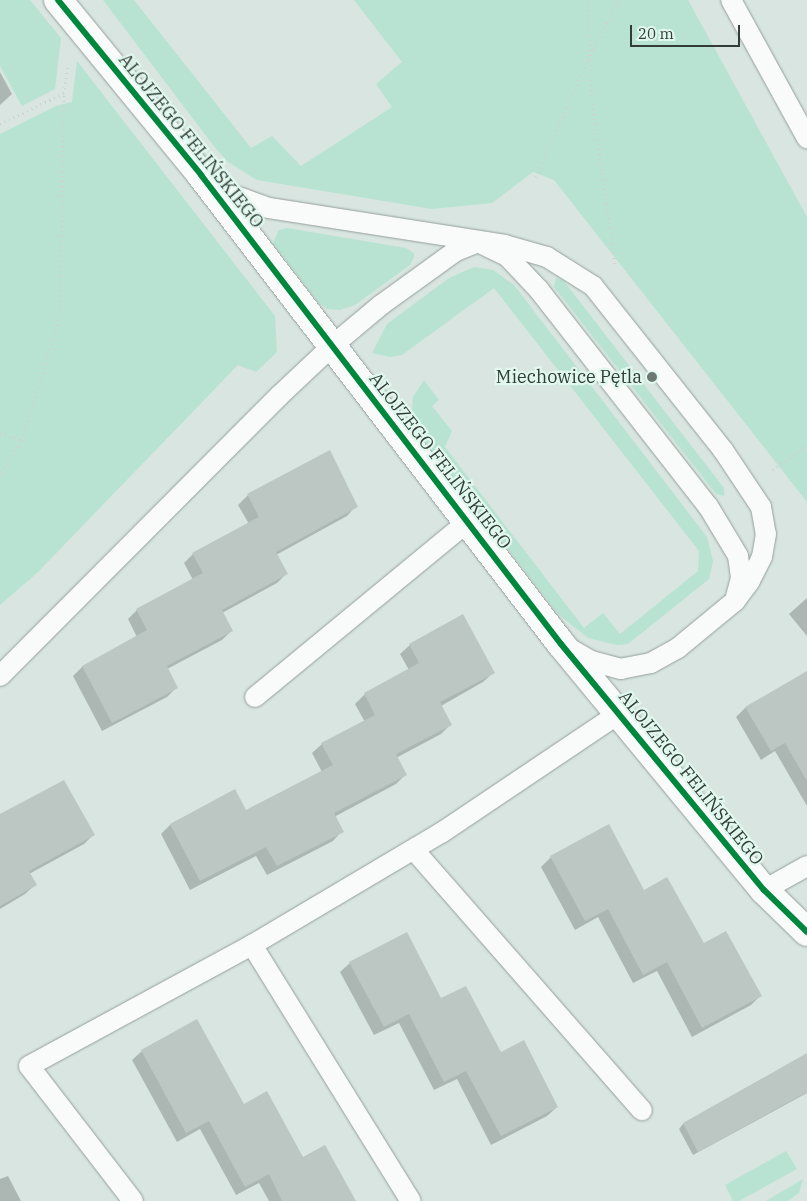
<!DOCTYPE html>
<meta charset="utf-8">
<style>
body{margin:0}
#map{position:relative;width:807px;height:1201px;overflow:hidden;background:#d8e5e0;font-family:"IBM Plex Serif",serif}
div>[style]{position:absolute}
.green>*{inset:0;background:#b8e3d2}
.shadow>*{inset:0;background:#0003}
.building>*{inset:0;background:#bcc7c3}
.path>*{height:3px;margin-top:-1.5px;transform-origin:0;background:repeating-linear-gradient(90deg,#ced1d0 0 1px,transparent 0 5px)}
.roads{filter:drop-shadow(0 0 1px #959f9b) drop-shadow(0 0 1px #959f9b)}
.service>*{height:20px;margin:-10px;padding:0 10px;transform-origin:10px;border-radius:10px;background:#f9fbfa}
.minor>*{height:28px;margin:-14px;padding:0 14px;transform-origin:14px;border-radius:14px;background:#f9fbfa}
.cycleway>*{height:6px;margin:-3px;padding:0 3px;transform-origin:3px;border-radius:3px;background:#00873e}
.dots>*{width:14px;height:14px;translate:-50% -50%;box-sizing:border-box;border:2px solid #e0f8ee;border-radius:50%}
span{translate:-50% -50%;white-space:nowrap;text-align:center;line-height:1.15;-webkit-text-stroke:4.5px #e0f8ee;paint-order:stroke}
.street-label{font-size:18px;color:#323c38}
.poi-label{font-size:18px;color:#323c38}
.right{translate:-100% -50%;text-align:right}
.scale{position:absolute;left:630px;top:25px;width:110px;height:22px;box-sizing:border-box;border:2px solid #323c38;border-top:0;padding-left:6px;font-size:15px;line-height:18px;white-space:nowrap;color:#323c38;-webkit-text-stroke:4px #e0f8ee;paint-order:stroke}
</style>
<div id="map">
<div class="green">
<div style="clip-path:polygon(0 0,30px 0,61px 38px,55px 89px,22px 106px,0 66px)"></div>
<div style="clip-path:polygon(103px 0,134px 0,251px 148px,272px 136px,301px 166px,392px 107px,376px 84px,402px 62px,354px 0,688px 0,807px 217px,807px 502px,554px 180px,533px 172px,492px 203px,432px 209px,257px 180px,228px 162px,213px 145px)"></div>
<div style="clip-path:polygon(77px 61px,275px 316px,277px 352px,256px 372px,238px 365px,37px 573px,0 605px,0 134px,56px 106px,72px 102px)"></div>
<div style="clip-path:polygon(287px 228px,406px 248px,414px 253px,414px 257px,410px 265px,355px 305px,340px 310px,327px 309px,319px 303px,273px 243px,279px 230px)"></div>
<div style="clip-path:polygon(474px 267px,493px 270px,514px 285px,707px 537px,713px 561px,709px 579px,628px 644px,617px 645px,588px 638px,558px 614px,411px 422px,413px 397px,424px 380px,439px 400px,432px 406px,452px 431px,445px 447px,584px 628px,603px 613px,620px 634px,698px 571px,699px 551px,494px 288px,402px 355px,390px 357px,372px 353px,387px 324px,449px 278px)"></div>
<div style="clip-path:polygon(556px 278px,563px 280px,724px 488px,724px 496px,716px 494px,554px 287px)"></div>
<div style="clip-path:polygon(786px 1151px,797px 1169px,739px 1201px,733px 1201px,725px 1185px)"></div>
<div style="clip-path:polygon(803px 1179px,799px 1193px,788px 1201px,766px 1201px)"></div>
</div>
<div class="shadow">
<div style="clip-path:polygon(0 72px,12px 94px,0 105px)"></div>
<div style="clip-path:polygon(329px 452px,356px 506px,347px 516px,276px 555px,286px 574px,277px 583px,222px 613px,232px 630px,222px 640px,167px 669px,176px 688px,167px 697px,102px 731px,73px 676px,82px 667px,137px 637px,128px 619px,137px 610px,193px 580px,184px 563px,193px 554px,249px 524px,238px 505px,247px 496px)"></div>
<div style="clip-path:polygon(807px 598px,807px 636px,789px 614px)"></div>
<div style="clip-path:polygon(410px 645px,493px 673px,483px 682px,441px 706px,450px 725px,441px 734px,396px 758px,405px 775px,396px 784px,334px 817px,342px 831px,333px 841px,267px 875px,256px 856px,190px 890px,161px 834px,170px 825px,246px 812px,322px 772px,312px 753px,322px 744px,365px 722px,355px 704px,365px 694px,409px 670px,400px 654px)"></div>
<div style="clip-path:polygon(807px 672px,807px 806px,775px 751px,761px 760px,736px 717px,745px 708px)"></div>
<div style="clip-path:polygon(0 816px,93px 835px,84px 844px,29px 874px,35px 885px,25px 894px,0 909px)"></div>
<div style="clip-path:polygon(551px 857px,643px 892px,760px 996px,751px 1005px,692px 1037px,657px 971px,633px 983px,598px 917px,575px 930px,541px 867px)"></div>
<div style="clip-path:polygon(350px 963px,441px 999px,557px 1107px,547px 1116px,491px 1145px,457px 1079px,434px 1090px,399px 1023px,374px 1035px,340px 972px)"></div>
<div style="clip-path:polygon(142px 1051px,243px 1105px,354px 1201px,269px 1201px,259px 1183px,236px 1195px,200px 1129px,177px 1142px,132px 1060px)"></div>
<div style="clip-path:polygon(807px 1054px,807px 1093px,693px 1155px,679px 1129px,683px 1124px)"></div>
<div style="clip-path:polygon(8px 1176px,21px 1201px,0 1201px,0 1179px)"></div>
</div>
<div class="building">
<div style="clip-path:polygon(330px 450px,358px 507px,276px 552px,288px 574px,222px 610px,233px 631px,167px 666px,178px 688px,112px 723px,82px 666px,147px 630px,136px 609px,203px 573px,192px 553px,259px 517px,247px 494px)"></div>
<div style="clip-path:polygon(463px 614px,495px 673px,440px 702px,452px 725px,396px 754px,407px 775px,334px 813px,344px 832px,277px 866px,266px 847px,200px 881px,170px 824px,235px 789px,246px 810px,333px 765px,321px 743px,375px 715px,364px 693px,419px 663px,409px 644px)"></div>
<div style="clip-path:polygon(807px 671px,807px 781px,785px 743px,771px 751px,745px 707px)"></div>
<div style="clip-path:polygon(64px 780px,95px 835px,29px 871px,37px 885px,0 906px,0 814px)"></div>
<div style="clip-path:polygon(609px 824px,644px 890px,667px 877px,704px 943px,726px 931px,762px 996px,702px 1028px,667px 962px,643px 975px,608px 909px,585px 921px,550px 856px)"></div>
<div style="clip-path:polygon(407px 932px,441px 998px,466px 986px,501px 1052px,524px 1040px,558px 1107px,501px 1136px,466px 1071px,444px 1082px,409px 1014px,384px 1027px,349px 962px)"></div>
<div style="clip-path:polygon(197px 1019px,244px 1104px,267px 1091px,303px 1157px,325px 1145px,356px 1201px,282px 1201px,269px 1174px,245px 1187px,209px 1121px,186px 1133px,141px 1050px)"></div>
<div style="clip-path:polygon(807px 1053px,807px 1092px,698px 1152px,683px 1123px)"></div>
</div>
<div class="path">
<div style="left:588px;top:0;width:99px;rotate:87.7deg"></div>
<div style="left:592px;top:99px;width:168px;rotate:82.1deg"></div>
<div style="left:0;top:124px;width:71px;rotate:-25.8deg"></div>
<div style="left:64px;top:93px;width:27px;rotate:-82deg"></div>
<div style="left:536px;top:177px;width:129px;rotate:-66.2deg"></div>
<div style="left:588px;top:59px;width:67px;rotate:-62.3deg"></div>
<div style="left:0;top:433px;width:23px;rotate:18deg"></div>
<div style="left:773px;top:470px;width:42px;rotate:-36.3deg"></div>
<div style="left:0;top:477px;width:43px;rotate:-59.3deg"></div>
<div style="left:22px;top:440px;width:130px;rotate:-73deg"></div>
<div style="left:60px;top:316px;width:223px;rotate:-89deg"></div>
</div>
<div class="roads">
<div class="service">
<div style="left:731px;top:0;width:158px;rotate:61.2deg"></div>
<div style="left:211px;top:181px;width:23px;rotate:34deg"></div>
<div style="left:230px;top:194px;width:41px;rotate:19.7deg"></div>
<div style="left:269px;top:208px;width:239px;rotate:8.9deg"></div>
<div style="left:505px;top:245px;width:44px;rotate:15.9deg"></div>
<div style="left:547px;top:257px;width:54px;rotate:32.2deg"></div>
<div style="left:593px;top:286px;width:209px;rotate:51.6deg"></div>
<div style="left:723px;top:450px;width:69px;rotate:56.3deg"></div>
<div style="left:761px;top:507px;width:27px;rotate:80deg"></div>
<div style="left:766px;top:534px;width:23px;rotate:100deg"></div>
<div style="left:762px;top:557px;width:27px;rotate:117deg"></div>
<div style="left:750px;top:581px;width:25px;rotate:127deg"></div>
<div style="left:735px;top:601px;width:74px;rotate:140.5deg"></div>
<div style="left:678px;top:648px;width:31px;rotate:151deg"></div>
<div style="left:651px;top:663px;width:31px;rotate:169deg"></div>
<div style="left:621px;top:669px;width:31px;rotate:-165deg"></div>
<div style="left:591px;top:661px;width:24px;rotate:-150deg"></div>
<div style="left:0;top:676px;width:395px;rotate:-45.1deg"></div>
<div style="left:279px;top:396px;width:73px;rotate:-43.3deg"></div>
<div style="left:332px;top:346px;width:64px;rotate:-39.9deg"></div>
<div style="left:381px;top:305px;width:92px;rotate:-35.8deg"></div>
<div style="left:456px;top:251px;width:24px;rotate:-22deg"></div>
<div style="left:478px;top:242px;width:32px;rotate:26deg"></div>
<div style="left:507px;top:256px;width:47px;rotate:46.7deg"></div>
<div style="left:539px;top:290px;width:274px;rotate:52deg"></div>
<div style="left:708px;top:506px;width:58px;rotate:59deg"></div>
<div style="left:738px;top:556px;width:22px;rotate:82deg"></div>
<div style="left:741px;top:578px;width:24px;rotate:105deg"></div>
<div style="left:255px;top:697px;width:275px;rotate:-39.5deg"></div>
<div style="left:414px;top:850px;width:346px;rotate:48.8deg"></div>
<div style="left:764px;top:890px;width:49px;rotate:-29.2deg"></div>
<div style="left:252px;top:945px;width:301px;rotate:58.2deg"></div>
<div style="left:133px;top:1201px;width:170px;rotate:-127.6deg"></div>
<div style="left:29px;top:1066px;width:254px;rotate:-28.5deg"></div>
<div style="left:252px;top:945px;width:220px;rotate:-30.7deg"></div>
<div style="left:441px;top:833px;width:213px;rotate:-33.9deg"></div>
</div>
<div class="minor">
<div style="left:58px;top:0;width:226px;rotate:50.7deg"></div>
<div style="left:201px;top:175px;width:591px;rotate:52.49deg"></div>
<div style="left:561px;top:644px;width:319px;rotate:50.5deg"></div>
<div style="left:764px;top:890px;width:60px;rotate:44.3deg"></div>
</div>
</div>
<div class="cycleway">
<div style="left:58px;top:0;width:226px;rotate:50.7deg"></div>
<div style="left:201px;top:175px;width:591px;rotate:52.49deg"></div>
<div style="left:561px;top:644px;width:319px;rotate:50.5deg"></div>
<div style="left:764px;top:890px;width:60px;rotate:44.3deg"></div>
</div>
<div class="dots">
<div style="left:652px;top:377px;background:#6c7773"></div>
</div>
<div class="street-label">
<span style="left:191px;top:141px;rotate:51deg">ALOJZEGO FELIŃSKIEGO</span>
<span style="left:440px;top:461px;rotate:52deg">ALOJZEGO FELIŃSKIEGO</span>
<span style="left:691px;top:778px;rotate:51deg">ALOJZEGO FELIŃSKIEGO</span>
</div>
<div class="poi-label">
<span class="right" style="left:642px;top:377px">Miechowice Pętla</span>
</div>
<div class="scale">20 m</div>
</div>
